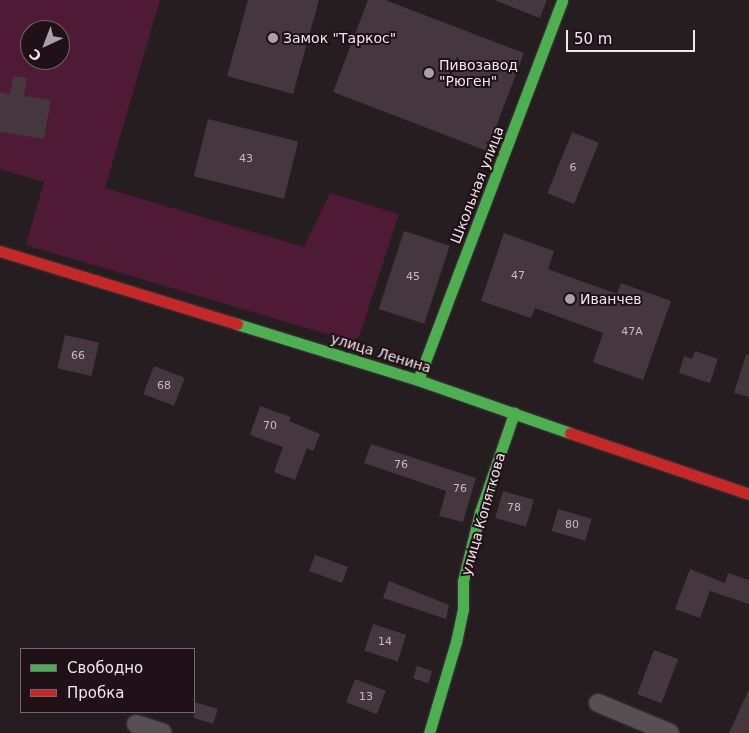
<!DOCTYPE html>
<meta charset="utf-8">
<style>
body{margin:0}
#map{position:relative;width:749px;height:733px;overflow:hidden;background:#261d21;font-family:"DejaVu Sans",sans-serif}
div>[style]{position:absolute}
.green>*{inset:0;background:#4e1a36}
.building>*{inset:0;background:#46363e;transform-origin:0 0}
.roads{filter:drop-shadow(0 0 1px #40383c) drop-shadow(0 0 1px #40383c)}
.street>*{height:18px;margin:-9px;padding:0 9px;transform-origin:9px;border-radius:9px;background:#575053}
.fast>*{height:11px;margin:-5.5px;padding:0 5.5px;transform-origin:5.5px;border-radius:5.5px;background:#4caf50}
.jam>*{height:11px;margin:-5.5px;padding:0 5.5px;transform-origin:5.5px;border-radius:5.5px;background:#c62828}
.dots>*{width:14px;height:14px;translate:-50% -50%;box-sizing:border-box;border:2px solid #201017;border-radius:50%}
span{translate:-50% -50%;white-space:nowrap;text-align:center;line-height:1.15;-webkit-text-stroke:4px #201017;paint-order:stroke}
.number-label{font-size:11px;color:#c7bac0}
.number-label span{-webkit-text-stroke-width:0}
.poi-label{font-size:14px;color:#f2e6eb}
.left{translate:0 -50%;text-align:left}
.street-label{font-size:14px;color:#f2e6eb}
.legend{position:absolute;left:20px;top:648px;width:175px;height:65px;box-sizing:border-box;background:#201017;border:1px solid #74666c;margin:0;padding:6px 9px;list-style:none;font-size:15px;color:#f2e6eb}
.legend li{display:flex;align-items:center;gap:10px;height:25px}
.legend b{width:25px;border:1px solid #74666c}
.north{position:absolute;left:20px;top:20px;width:50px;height:50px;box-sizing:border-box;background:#201017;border:1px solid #74666c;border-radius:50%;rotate:223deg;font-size:14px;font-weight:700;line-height:20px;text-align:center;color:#f2e6eb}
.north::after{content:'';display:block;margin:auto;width:18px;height:22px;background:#aba0a4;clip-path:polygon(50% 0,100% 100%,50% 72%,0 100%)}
.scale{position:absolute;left:566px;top:30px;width:129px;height:22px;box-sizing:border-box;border:2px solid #f2e6eb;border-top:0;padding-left:6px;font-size:15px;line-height:18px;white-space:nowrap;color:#f2e6eb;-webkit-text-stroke:4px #201017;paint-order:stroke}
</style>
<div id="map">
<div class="green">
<div style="clip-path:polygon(evenodd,0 0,160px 0,105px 188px,304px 247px,330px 193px,399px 214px,357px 343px,26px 245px,44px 182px,0 169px,0 0,30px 30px,60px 30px,60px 60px,30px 60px,30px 30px)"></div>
</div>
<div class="building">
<div style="clip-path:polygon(248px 0,319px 0,293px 94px,227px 76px)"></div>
<div style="clip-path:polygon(368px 0,385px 0,524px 53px,487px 151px,333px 92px)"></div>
<div style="clip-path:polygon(494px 0,547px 0,540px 18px)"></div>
<div style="clip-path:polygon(13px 76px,27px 78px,24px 96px,51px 100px,44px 139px,0 132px,0 92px,10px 94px)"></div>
<div style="left:208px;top:119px;width:93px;height:59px;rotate:14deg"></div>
<div style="left:572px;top:132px;width:29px;height:66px;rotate:22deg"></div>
<div style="left:404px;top:231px;width:48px;height:82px;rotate:18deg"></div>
<div style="clip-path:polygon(504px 233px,554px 251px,548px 269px,617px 294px,621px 283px,671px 301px,643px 380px,593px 362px,603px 333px,535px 308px,531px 318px,481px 301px)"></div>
<div style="left:65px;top:335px;width:35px;height:34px;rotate:13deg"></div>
<div style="clip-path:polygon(695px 351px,718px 359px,710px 383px,679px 373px,684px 356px,692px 359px)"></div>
<div style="clip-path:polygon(746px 355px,749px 355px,749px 397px,734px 393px)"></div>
<div style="left:154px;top:366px;width:33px;height:30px;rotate:21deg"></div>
<div style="clip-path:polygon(260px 406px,291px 417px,289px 421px,320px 434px,313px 451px,307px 448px,295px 480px,274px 472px,283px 447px,250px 435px)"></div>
<div style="clip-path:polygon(371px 444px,476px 478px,463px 522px,439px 516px,446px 491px,364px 463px)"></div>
<div style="left:503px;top:491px;width:32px;height:28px;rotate:16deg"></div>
<div style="left:558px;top:509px;width:35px;height:23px;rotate:16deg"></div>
<div style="left:315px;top:555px;width:35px;height:17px;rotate:20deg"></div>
<div style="clip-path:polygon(690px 569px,725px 583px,728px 573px,749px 580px,749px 604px,710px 591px,700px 618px,675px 609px)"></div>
<div style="clip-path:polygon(389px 581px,449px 605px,446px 619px,383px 598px)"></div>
<div style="left:373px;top:624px;width:35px;height:28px;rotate:18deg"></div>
<div style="left:654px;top:650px;width:26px;height:47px;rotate:21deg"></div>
<div style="left:417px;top:666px;width:16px;height:13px;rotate:18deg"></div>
<div style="left:355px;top:679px;width:33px;height:25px;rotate:21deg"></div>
<div style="clip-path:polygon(749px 689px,749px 733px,729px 733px)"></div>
<div style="clip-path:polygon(194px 702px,218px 709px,213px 724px,194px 718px)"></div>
</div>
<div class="roads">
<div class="street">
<div style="left:598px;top:703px;width:78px;rotate:22.6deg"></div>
<div style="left:136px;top:724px;width:28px;rotate:18deg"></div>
</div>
<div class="fast">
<div style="left:237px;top:324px;width:189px;rotate:17.2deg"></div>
<div style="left:418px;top:380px;width:161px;rotate:19.2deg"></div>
<div style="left:418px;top:380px;width:406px;rotate:-69.2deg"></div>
<div style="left:429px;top:733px;width:95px;rotate:-73.5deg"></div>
<div style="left:456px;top:642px;width:33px;rotate:-78deg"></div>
<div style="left:463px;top:610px;width:29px;rotate:-90deg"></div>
<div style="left:463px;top:581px;width:71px;rotate:-76.2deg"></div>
<div style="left:480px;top:512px;width:105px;rotate:-71deg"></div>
</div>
<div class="jam">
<div style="left:0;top:251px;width:248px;rotate:17.1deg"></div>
<div style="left:570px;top:433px;width:189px;rotate:18.8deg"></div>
</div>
</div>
<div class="dots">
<div style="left:273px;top:38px;background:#aba0a4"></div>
<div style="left:429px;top:73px;background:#aba0a4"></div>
<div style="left:570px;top:299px;background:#aba0a4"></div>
</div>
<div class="number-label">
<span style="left:246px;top:159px">43</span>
<span style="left:573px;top:168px">6</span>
<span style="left:518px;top:276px">47</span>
<span style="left:413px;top:277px">45</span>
<span style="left:632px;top:332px">47А</span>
<span style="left:78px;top:356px">66</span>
<span style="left:164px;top:386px">68</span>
<span style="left:270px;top:426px">70</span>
<span style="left:401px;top:465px">76</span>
<span style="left:460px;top:489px">76</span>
<span style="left:514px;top:508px">78</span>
<span style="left:572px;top:525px">80</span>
<span style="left:385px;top:642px">14</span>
<span style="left:366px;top:697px">13</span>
</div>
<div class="poi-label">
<span class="left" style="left:283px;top:38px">Замок "Таркос"</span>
<span class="left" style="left:439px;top:73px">Пивозавод<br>"Рюген"</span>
<span class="left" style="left:580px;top:299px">Иванчев</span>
</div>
<div class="street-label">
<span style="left:477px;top:185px;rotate:-69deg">Школьная улица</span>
<span style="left:381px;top:353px;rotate:17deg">улица Ленина</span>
<span style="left:483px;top:514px;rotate:-74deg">улица Копяткова</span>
</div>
<ul class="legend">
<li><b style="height:6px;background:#4caf50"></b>Свободно</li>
<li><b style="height:6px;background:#c62828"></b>Пробка</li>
</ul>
<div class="north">С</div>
<div class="scale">50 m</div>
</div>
